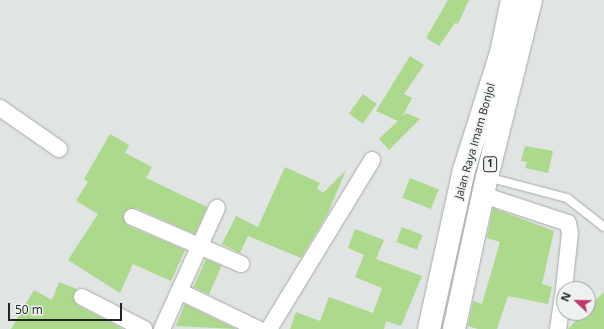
<!DOCTYPE html>
<style>
body{margin:0}
#map{position:relative;width:604px;height:329px;overflow:hidden;background:#e0e4e2;font-family:"Open Sans",sans-serif}
div>[style]{position:absolute}
.building>*{inset:0;background:#acd98b;transform-origin:0 0}
.roads{filter:drop-shadow(0 0 1px #a7aba9) drop-shadow(0 0 1px #a7aba9)}
.lane>*{height:8px;margin:-4px;padding:0 4px;transform-origin:4px;border-radius:4px;background:#fff}
.street>*{height:16px;margin:-8px;padding:0 8px;transform-origin:8px;border-radius:8px;background:#fff}
.highway>*{height:22px;margin:-11px;padding:0 11px;transform-origin:11px;border-radius:11px;background:#fff}
span{translate:-50% -50%;white-space:nowrap;text-align:center;line-height:1.15;-webkit-text-stroke:3.5px #edf2ef;paint-order:stroke}
.shield-label span{padding:1px 3px;background:#edf2ef;border:1px solid;border-radius:3px;-webkit-text-stroke-width:0}
.shield-label{font-size:10px;color:#242625;font-weight:700}
.street-label{font-size:11px;color:#242625}
.north{position:absolute;left:556px;top:281px;width:40px;height:40px;box-sizing:border-box;background:#edf2ef;border:1px solid #9da09e;border-radius:50%;rotate:292deg;font-size:11px;font-weight:700;line-height:16px;text-align:center;color:#242625}
.north::after{content:'';display:block;margin:auto;width:14px;height:18px;background:#c0366e;clip-path:polygon(50% 0,100% 100%,50% 72%,0 100%)}
.scale{position:absolute;left:8px;top:303px;width:114px;height:18px;box-sizing:border-box;border:2px solid #242625;border-top:0;padding-left:5px;font-size:12px;line-height:14px;white-space:nowrap;color:#242625;-webkit-text-stroke:3px #edf2ef;paint-order:stroke}
</style>
<div id="map">
<div class="building">
<div style="clip-path:polygon(448px 0,469px 0,458px 24px,455px 23px,439px 46px,426px 38px)"></div>
<div style="clip-path:polygon(410px 56px,424px 65px,404px 94px,412px 98px,402px 117px,406px 113px,420px 119px,389px 150px,379px 139px,398px 121px,376px 111px)"></div>
<div style="left:363px;top:94px;width:17px;height:24px;rotate:36deg"></div>
<div style="clip-path:polygon(110px 134px,129px 145px,125px 153px,152px 167px,146px 178px,207px 207px,195px 234px,136px 208px,123px 213px,128px 226px,185px 250px,171px 281px,133px 264px,120px 293px,68px 260px,98px 214px,76px 201px,88px 182px,84px 179px)"></div>
<div style="clip-path:polygon(525px 146px,553px 151px,548px 173px,525px 168px,527px 162px,521px 161px)"></div>
<div style="clip-path:polygon(285px 167px,320px 183px,317px 188px,323px 193px,346px 170px,328px 213px,301px 258px,248px 236px,240px 253px,222px 244px,236px 216px,258px 227px)"></div>
<div style="left:410px;top:178px;width:31px;height:21px;rotate:22deg"></div>
<div style="clip-path:polygon(493px 208px,554px 231px,542px 284px,552px 287px,548px 304px,508px 296px,497px 329px,478px 329px,468px 326px,473px 301px,482px 304px,500px 242px,487px 238px)"></div>
<div style="left:402px;top:227px;width:22px;height:16px;rotate:21deg"></div>
<div style="clip-path:polygon(355px 229px,384px 240px,376px 259px,422px 276px,401px 326px,386px 321px,384px 329px,290px 329px,296px 312px,320px 321px,329px 297px,373px 313px,382px 288px,355px 277px,364px 255px,348px 248px)"></div>
<div style="left:206px;top:259px;width:17px;height:31px;rotate:24deg"></div>
<div style="clip-path:polygon(59px 282px,77px 289px,73px 297px,77px 305px,123px 329px,11px 329px,34px 290px,52px 300px)"></div>
<div style="clip-path:polygon(604px 292px,604px 329px,568px 329px,583px 313px,588px 313px,588px 308px)"></div>
<div style="clip-path:polygon(185px 304px,209px 316px,236px 329px,176px 326px)"></div>
</div>
<div class="roads">
<div class="lane">
<div style="left:487px;top:177px;width:83px;rotate:14.7deg"></div>
<div style="left:567px;top:198px;width:47px;rotate:38.1deg"></div>
</div>
<div class="street">
<div style="left:0;top:108px;width:72px;rotate:34.8deg"></div>
<div style="left:483px;top:195px;width:89px;rotate:18.2deg"></div>
<div style="left:568px;top:223px;width:10px;rotate:79deg"></div>
<div style="left:570px;top:233px;width:56px;rotate:96.1deg"></div>
<div style="left:132px;top:217px;width:119px;rotate:23.3deg"></div>
<div style="left:179px;top:291px;width:88px;rotate:25.7deg"></div>
<div style="left:82px;top:297px;width:70px;rotate:27.3deg"></div>
<div style="left:162px;top:329px;width:133px;rotate:-65.6deg"></div>
<div style="left:269px;top:329px;width:198px;rotate:-58.6deg"></div>
<div style="left:558px;top:329px;width:40px;rotate:-81.5deg"></div>
</div>
<div class="highway">
<div style="left:429px;top:329px;width:163px;rotate:-77.6deg"></div>
<div style="left:464px;top:170px;width:123px;rotate:-72.5deg"></div>
<div style="left:501px;top:53px;width:54px;rotate:-78.3deg"></div>
<div style="left:454px;top:329px;width:156px;rotate:-77.8deg"></div>
<div style="left:487px;top:177px;width:182px;rotate:-76deg"></div>
</div>
</div>
<div class="shield-label">
<span style="left:490px;top:164px">1</span>
</div>
<div class="street-label">
<span style="left:475px;top:141px;rotate:-74deg">Jalan Raya Imam Bonjol</span>
</div>
<div class="north">N</div>
<div class="scale">50 m</div>
</div>
